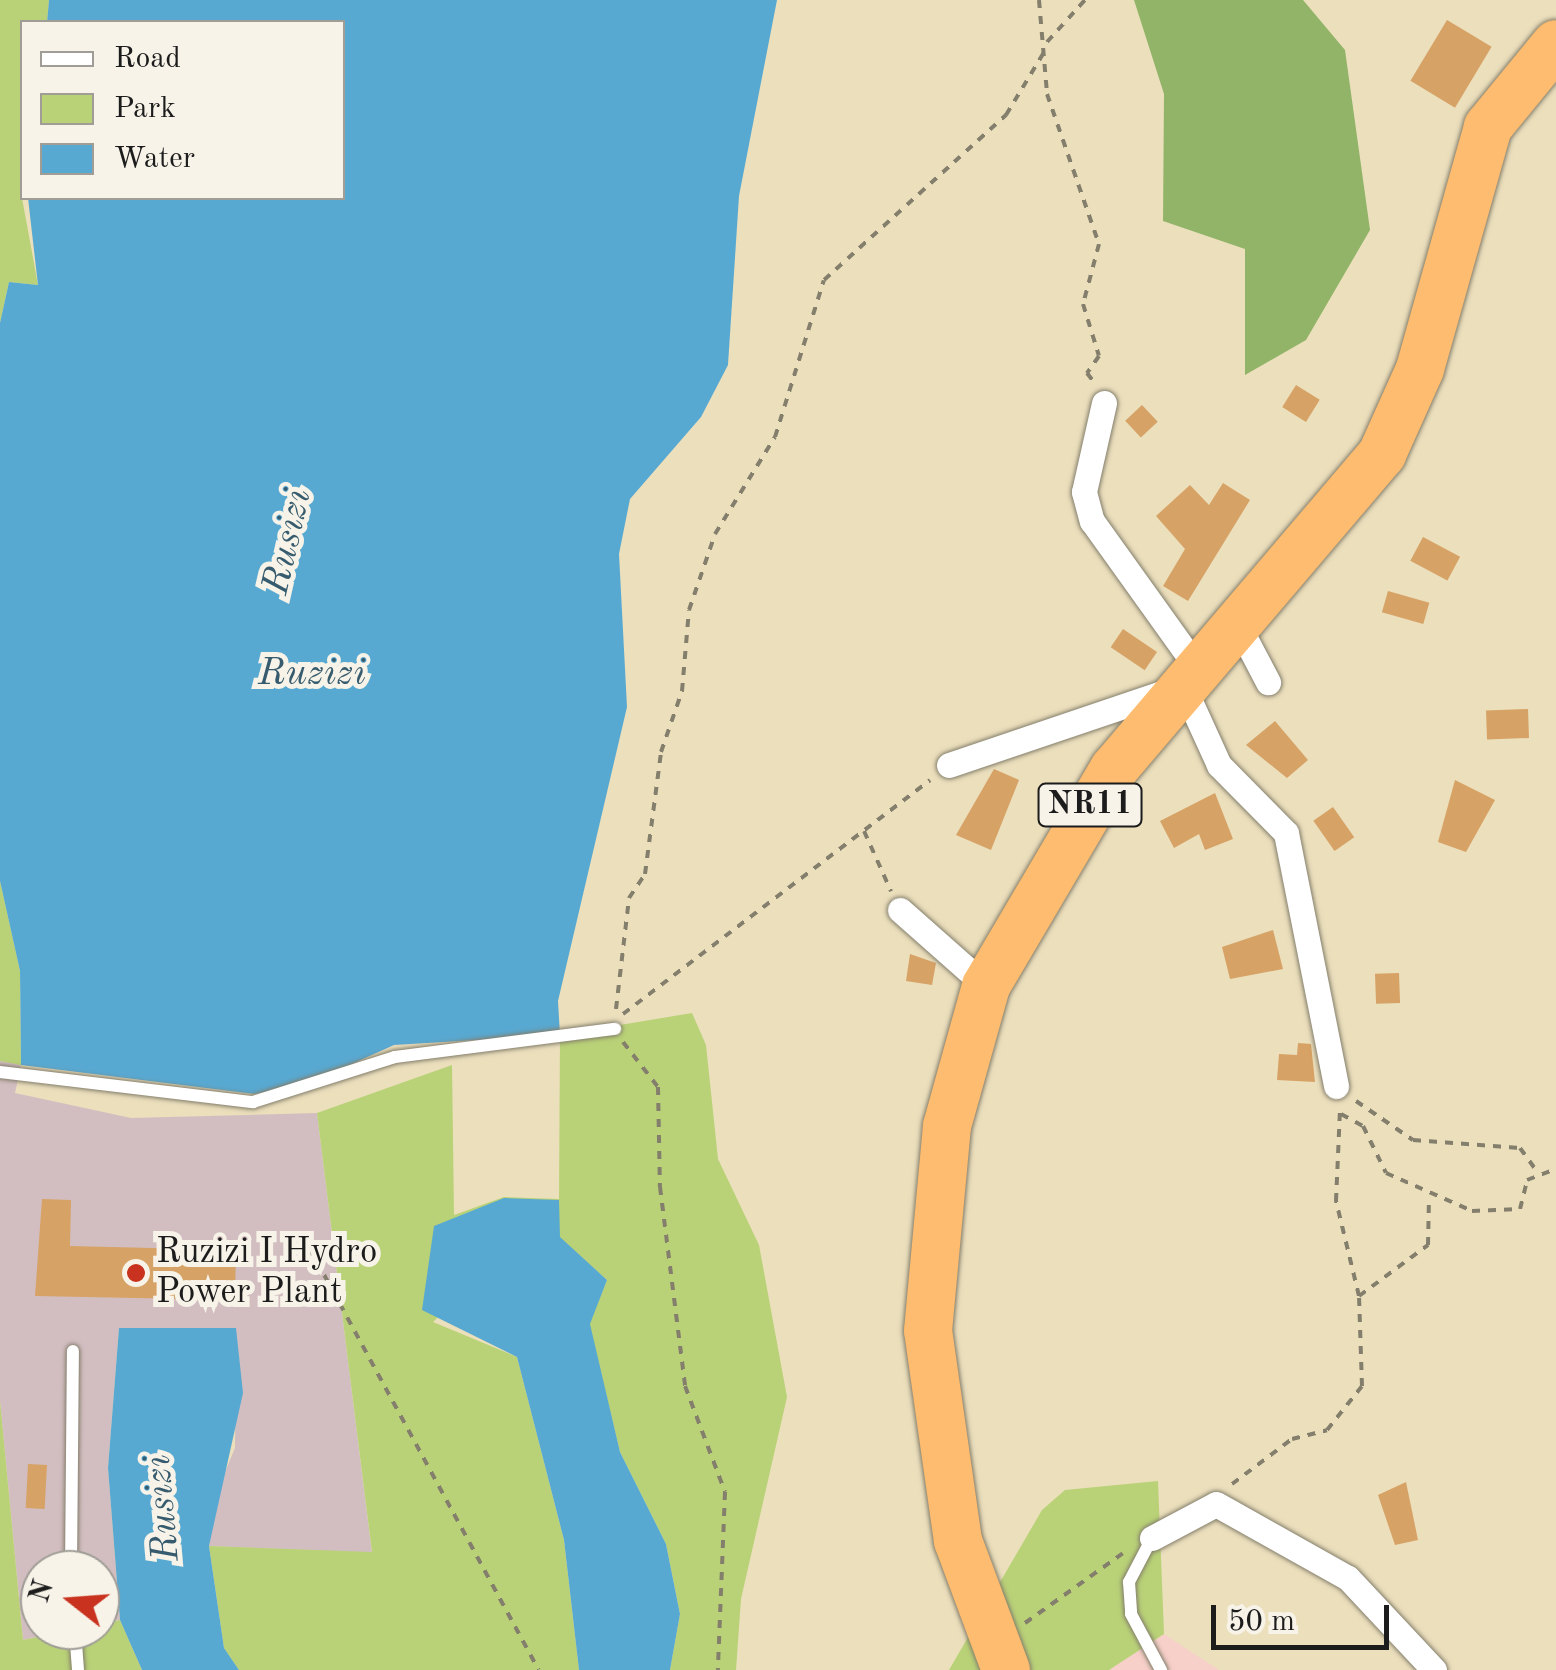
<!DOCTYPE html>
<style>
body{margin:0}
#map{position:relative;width:1556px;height:1670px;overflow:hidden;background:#ebdfbc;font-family:"Old Standard TT",serif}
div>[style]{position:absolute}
.built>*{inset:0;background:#f7d0c9}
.industrial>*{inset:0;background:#d2bec1}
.green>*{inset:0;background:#b9d277}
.forest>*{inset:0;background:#92b468}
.water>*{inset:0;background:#58a9d2}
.building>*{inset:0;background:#d7a265;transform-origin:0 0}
.path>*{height:4px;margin-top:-2px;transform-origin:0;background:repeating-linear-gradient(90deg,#847e6c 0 8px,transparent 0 16px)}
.roads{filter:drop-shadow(0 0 2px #847e6c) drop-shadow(0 0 2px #847e6c)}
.lane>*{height:12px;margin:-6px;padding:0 6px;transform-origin:6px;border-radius:6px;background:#fff}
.street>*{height:25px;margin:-12.5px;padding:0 12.5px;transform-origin:12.5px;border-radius:12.5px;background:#fff}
.highway>*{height:48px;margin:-24px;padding:0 24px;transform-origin:24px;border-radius:24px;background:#fdbc6f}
.dots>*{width:28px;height:28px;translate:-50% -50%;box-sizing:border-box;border:5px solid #f7f3e8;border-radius:50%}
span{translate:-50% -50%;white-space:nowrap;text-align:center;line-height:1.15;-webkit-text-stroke:10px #f7f3e8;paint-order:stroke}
.shield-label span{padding:2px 8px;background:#f7f3e8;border:2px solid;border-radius:8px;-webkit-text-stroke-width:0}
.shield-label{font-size:32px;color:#1c1c1c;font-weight:700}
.poi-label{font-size:35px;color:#1c1c1c}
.left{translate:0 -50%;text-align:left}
.water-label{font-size:38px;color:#375b6e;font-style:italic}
.legend{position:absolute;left:20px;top:20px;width:325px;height:180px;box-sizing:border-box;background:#f7f3e8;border:2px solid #9f9d96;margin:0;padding:12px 18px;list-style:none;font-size:30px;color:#1c1c1c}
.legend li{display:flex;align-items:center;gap:20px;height:50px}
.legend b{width:50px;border:2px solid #9f9d96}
.north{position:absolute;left:20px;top:1550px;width:100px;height:100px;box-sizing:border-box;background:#f7f3e8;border:2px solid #9f9d96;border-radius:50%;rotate:287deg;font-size:28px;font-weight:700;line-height:40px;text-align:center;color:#1c1c1c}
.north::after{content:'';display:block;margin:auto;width:35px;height:45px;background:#c8321e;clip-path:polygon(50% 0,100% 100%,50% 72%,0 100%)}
.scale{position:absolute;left:1211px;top:1605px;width:178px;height:45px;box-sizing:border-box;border:5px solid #1c1c1c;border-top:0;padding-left:12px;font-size:30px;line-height:35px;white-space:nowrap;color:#1c1c1c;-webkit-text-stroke:8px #f7f3e8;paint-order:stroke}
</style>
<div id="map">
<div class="built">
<div style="clip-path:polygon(1164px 1634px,1219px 1670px,1109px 1670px)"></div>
</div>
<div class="industrial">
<div style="clip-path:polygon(0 1061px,21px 1065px,15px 1093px,131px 1118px,317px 1113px,372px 1553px,209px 1546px,210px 1508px,235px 1448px,236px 1329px,119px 1328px,108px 1468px,120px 1620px,100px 1624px,100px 1570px,40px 1570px,40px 1630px,72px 1630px,23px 1640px,0 1401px)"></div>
</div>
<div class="green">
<div style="clip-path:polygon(0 0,49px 0,47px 22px,22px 22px,22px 198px,38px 285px,9px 282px,0 323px)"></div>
<div style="clip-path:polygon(0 881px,20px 971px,21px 1065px,0 1061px)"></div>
<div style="clip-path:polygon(692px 1013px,706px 1045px,718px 1159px,759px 1245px,787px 1397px,741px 1599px,736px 1670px,670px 1670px,680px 1614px,666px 1544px,620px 1452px,589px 1324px,607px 1280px,559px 1237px,559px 1200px,433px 1322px,517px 1357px,564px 1540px,579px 1670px,239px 1670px,224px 1648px,209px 1546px,372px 1552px,317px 1113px,452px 1065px,454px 1215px,504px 1197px,559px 1199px,560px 1035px)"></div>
<div style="clip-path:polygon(0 1401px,23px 1640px,120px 1620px,142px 1670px,0 1670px)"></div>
<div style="clip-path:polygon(1158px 1481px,1164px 1634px,1109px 1670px,949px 1670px,1042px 1510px,1065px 1490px)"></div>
</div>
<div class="forest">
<div style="clip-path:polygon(1134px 0,1303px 0,1345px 50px,1370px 230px,1306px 340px,1245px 375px,1245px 249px,1163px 221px,1164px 94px)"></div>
</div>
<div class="water">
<div style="clip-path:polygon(49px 0,777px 0,739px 196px,728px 365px,701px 417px,630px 499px,619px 554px,627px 707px,558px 1001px,560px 1035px,394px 1045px,310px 1083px,254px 1094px,21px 1065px,20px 971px,0 881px,0 323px,9px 282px,38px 285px,28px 198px,342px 198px,342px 22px,47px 22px)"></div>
<div style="clip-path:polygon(504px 1198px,559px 1200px,560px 1237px,607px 1280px,590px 1324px,620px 1452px,666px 1544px,680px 1614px,670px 1670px,579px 1670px,564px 1540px,517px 1357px,422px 1310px,434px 1226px)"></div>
<div style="clip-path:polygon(119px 1328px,236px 1328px,243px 1393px,209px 1546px,224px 1648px,239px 1670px,142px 1670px,120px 1620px,108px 1468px)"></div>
</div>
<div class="building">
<div style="left:1447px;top:20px;width:52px;height:71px;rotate:31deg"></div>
<div style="left:1296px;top:385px;width:28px;height:26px;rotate:32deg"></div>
<div style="left:1142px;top:405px;width:23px;height:23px;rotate:47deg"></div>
<div style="clip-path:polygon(1223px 483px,1250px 500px,1188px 601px,1163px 586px,1185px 549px,1156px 516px,1190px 485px,1209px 505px)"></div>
<div style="left:1423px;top:537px;width:42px;height:27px;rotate:28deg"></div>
<div style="left:1388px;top:591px;width:43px;height:22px;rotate:16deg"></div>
<div style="left:1123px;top:629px;width:41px;height:22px;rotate:34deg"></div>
<div style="left:1528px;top:709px;width:29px;height:42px;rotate:88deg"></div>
<div style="clip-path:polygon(1275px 721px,1308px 760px,1287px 778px,1246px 745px)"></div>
<div style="clip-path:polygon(994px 769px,1019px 780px,991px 850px,956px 835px)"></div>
<div style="clip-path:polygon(1455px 780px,1495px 800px,1466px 852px,1438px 842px)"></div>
<div style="clip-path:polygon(1215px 793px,1233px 839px,1205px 850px,1199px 834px,1174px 848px,1160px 821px)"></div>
<div style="left:1333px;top:807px;width:37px;height:24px;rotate:55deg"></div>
<div style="clip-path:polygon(1273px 930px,1283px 969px,1230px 979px,1222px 947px)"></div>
<div style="clip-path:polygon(910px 954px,936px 963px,932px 985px,906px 981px)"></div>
<div style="left:1399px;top:973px;width:30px;height:24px;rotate:88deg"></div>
<div style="clip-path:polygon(1298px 1043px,1311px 1044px,1315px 1082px,1277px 1080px,1279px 1054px,1297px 1055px)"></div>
<div style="clip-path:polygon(42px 1199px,71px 1200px,70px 1246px,236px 1250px,235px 1300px,35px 1296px)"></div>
<div style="left:28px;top:1464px;width:19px;height:44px;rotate:3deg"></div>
<div style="clip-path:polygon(1406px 1482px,1418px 1540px,1395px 1545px,1378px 1495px)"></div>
</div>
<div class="path">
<div style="left:1039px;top:0;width:94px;rotate:85.1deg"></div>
<div style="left:1047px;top:94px;width:159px;rotate:70.9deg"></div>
<div style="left:1099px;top:244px;width:62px;rotate:104.9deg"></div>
<div style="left:1083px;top:304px;width:54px;rotate:72.9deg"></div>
<div style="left:1099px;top:356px;width:21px;rotate:125deg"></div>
<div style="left:1087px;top:373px;width:10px;rotate:53deg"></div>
<div style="left:1047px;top:42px;width:57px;rotate:-47.9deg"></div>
<div style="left:864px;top:831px;width:66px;rotate:65.8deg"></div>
<div style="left:616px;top:1009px;width:112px;rotate:-83.3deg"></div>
<div style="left:629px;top:898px;width:29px;rotate:-56deg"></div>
<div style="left:645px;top:874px;width:123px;rotate:-82.5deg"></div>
<div style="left:661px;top:752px;width:65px;rotate:-71deg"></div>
<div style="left:682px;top:691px;width:81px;rotate:-85.1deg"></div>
<div style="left:689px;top:610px;width:80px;rotate:-71.1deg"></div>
<div style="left:715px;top:534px;width:114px;rotate:-58.3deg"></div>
<div style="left:775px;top:437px;width:164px;rotate:-72.7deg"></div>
<div style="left:824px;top:280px;width:246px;rotate:-42.2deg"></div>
<div style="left:1006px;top:115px;width:77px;rotate:-58.8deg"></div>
<div style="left:623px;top:1014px;width:386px;rotate:-37.3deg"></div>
<div style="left:623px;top:1042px;width:57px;rotate:52.1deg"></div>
<div style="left:658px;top:1087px;width:100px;rotate:88.9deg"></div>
<div style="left:660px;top:1187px;width:201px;rotate:82.8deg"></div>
<div style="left:685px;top:1386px;width:113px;rotate:69.3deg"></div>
<div style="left:725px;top:1492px;width:178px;rotate:92.3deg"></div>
<div style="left:1356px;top:1101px;width:69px;rotate:34.4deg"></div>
<div style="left:1413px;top:1140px;width:107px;rotate:4.3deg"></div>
<div style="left:1520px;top:1148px;width:29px;rotate:54deg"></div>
<div style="left:1341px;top:1114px;width:25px;rotate:29deg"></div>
<div style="left:1363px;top:1126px;width:52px;rotate:63.9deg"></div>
<div style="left:1386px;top:1173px;width:94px;rotate:23.8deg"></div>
<div style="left:1472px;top:1211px;width:48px;rotate:-2.4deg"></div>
<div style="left:1520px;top:1209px;width:30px;rotate:-76deg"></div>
<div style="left:1527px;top:1180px;width:31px;rotate:-21deg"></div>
<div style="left:309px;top:1247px;width:481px;rotate:61.5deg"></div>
<div style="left:1359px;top:1296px;width:86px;rotate:-36.5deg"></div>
<div style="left:1428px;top:1245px;width:47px;rotate:-88.8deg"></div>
<div style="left:1232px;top:1484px;width:75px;rotate:-36.9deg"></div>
<div style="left:1292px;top:1439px;width:36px;rotate:-14deg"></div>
<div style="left:1327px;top:1430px;width:56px;rotate:-51.5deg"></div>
<div style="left:1362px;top:1386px;width:90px;rotate:-91.9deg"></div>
<div style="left:1359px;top:1296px;width:98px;rotate:-103.6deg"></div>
<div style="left:1336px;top:1201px;width:90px;rotate:-87.5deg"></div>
<div style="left:1025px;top:1623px;width:120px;rotate:-35.5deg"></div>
</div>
<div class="roads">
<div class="lane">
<div style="left:0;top:1072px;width:255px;rotate:6.8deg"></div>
<div style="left:253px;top:1102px;width:149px;rotate:-17.6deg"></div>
<div style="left:395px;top:1057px;width:222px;rotate:-7.3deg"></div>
<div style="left:1152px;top:1538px;width:50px;rotate:117.6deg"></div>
<div style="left:1129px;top:1582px;width:32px;rotate:86deg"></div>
<div style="left:1131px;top:1614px;width:64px;rotate:61.8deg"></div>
<div style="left:71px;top:1570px;width:219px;rotate:-89.5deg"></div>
<div style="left:75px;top:1630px;width:40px;rotate:85.7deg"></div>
</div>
<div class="street">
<div style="left:1104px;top:403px;width:91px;rotate:102.7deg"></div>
<div style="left:1084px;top:492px;width:30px;rotate:75deg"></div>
<div style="left:1092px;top:521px;width:182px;rotate:54.4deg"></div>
<div style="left:1237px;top:623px;width:67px;rotate:62.3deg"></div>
<div style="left:949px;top:765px;width:247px;rotate:-18.7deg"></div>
<div style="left:1183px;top:686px;width:87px;rotate:65.5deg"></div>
<div style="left:1219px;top:765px;width:95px;rotate:45.4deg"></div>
<div style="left:1286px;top:833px;width:258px;rotate:78.8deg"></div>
<div style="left:900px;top:910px;width:115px;rotate:41.5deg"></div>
<div style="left:1152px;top:1538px;width:72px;rotate:-28deg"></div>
<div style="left:1216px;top:1504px;width:151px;rotate:29.3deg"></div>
<div style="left:1348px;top:1578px;width:126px;rotate:46.9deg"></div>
</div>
<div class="highway">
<div style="left:1006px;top:1670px;width:138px;rotate:-110.4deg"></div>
<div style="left:958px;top:1541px;width:212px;rotate:-98.1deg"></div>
<div style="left:928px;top:1331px;width:206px;rotate:-84.7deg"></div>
<div style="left:947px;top:1126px;width:145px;rotate:-74.4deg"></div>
<div style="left:986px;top:986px;width:252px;rotate:-59.5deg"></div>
<div style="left:1114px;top:769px;width:414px;rotate:-49.6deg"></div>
<div style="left:1382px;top:454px;width:93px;rotate:-65.9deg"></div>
<div style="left:1420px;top:369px;width:251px;rotate:-74.3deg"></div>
<div style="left:1488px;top:127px;width:107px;rotate:-50.7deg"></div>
</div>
</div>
<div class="dots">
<div style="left:136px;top:1273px;background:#c8321e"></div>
</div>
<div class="shield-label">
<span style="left:1090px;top:805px">NR11</span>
</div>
<div class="poi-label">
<span class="left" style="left:156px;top:1273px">Ruzizi I Hydro<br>Power Plant</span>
</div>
<div class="water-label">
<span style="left:289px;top:542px;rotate:-77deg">Rusizi</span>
<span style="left:312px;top:675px">Ruzizi</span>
<span style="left:164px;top:1508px;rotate:-95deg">Rusizi</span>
</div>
<ul class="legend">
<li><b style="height:12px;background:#fff"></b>Road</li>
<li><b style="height:28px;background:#b9d277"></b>Park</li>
<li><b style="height:28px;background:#58a9d2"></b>Water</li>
</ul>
<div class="north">N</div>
<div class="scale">50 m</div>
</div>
